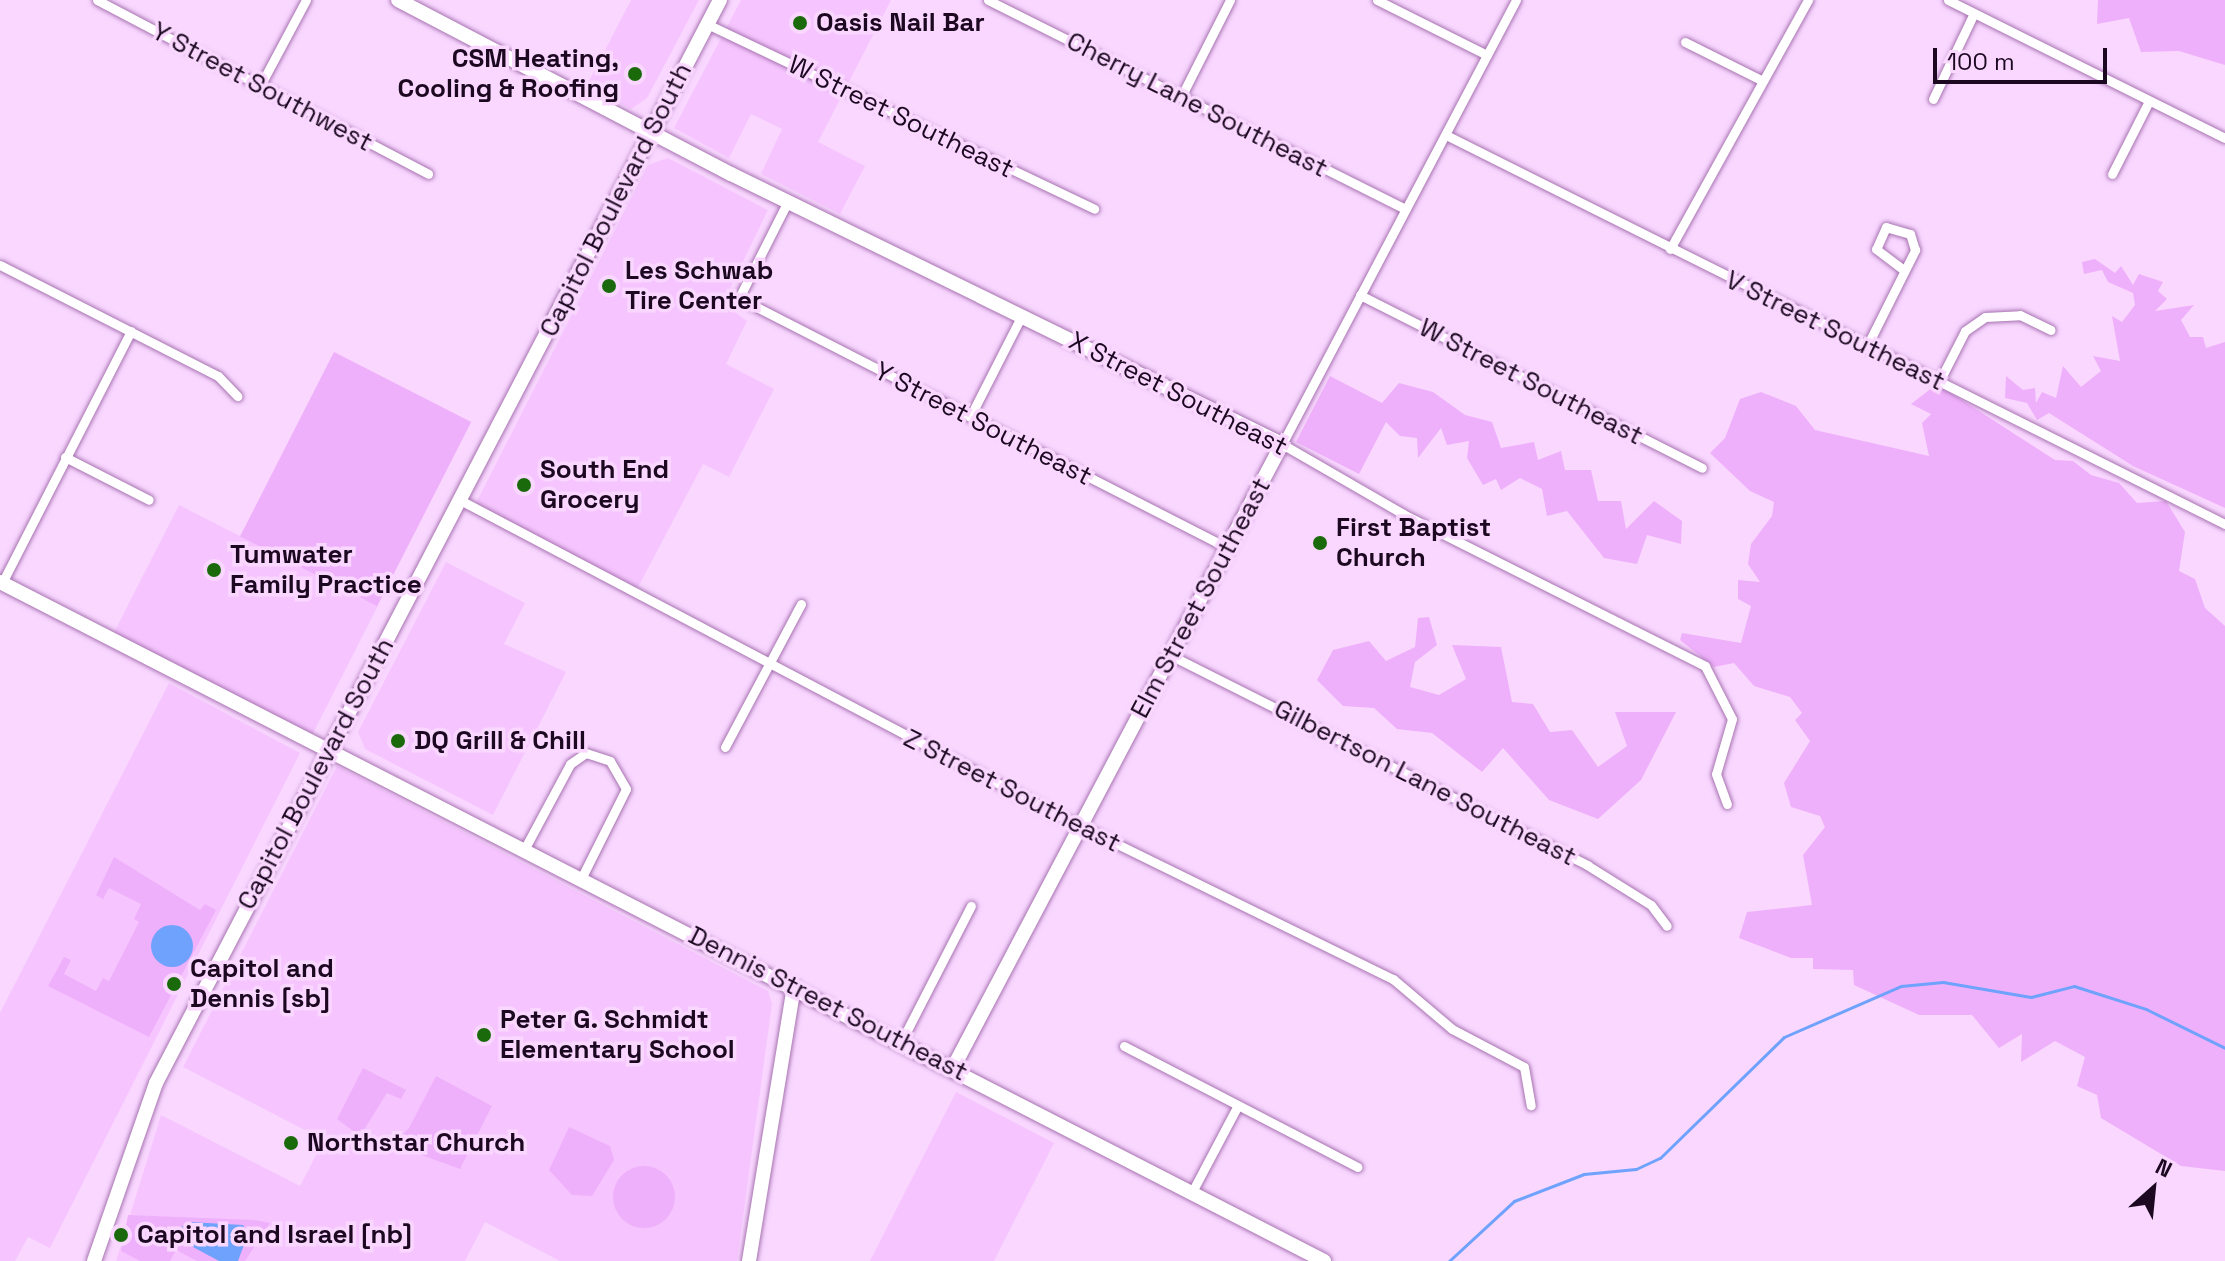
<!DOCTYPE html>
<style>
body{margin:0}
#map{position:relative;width:2225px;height:1261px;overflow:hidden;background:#f9d7ff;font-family:"Space Grotesk",sans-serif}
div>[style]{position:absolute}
.built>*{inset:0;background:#f6c5ff;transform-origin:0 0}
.green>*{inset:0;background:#efb0fb;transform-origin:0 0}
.round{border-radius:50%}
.water>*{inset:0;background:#6fa2fc}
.stream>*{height:3px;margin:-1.5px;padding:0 1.5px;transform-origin:1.5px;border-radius:1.5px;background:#6fa2fc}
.roads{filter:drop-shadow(0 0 2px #a773b1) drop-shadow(0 0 2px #a773b1)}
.street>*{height:9px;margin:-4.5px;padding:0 4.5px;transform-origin:4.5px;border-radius:4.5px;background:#fff}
.secondary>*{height:14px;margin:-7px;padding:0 7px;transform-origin:7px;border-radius:7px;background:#fff}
.dots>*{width:22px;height:22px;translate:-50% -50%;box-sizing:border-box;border:4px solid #f9d7ff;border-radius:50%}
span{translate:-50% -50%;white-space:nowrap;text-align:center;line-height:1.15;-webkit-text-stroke:7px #f9d7ff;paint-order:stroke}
.poi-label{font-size:26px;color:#1c0820;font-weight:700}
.left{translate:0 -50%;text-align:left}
.right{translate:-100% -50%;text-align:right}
.street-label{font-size:26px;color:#1c0820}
.north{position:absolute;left:2113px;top:1149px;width:80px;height:80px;-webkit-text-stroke:6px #f9d7ff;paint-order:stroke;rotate:27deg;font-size:22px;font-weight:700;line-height:32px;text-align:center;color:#1c0820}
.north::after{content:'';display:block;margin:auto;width:28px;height:36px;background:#1c0820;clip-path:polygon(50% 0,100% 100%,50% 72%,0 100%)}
.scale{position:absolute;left:1933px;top:48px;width:174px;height:36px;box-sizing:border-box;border:4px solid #1c0820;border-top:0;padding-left:10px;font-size:24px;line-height:28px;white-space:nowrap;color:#1c0820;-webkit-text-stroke:6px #f9d7ff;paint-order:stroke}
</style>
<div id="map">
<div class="built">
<div style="clip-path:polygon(631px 0,699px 0,647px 98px,631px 109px,587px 85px)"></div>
<div style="clip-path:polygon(741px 0,891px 0,818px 142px,865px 166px,840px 214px,761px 174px,782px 129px,751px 114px,729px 158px,674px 128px)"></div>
<div style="clip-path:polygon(668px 158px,768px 210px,723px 303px,747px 321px,726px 364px,774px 389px,729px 477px,703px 464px,635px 593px,474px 507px,648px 165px)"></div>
<div style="left:179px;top:505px;width:223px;height:145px;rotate:27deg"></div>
<div style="clip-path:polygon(446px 562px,525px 603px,504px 644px,566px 672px,493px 815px,365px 749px,358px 732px)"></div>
<div style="clip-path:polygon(169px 683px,300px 753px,50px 1248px,28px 1237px,15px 1261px,0 1261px,0 1013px)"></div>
<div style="clip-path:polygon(337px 766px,768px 991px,772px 1004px,737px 1261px,560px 1261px,485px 1222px,465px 1261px,116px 1261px,161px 1115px,300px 1186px,324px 1140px,183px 1067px)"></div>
<div style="clip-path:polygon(956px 1092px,1054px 1143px,994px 1261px,870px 1261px)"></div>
</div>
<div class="green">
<div style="clip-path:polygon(2098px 0,2225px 0,2225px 65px,2179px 51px,2141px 52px,2129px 18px,2097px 24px)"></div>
<div style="clip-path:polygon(2095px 259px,2115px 273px,2121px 266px,2133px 285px,2139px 274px,2163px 282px,2158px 291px,2167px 299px,2155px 311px,2194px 305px,2181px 320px,2190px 337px,2203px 337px,2206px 348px,2225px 342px,2225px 508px,2133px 466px,2049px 413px,2037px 420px,2027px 403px,2005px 398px,2006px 376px,2023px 390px,2035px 388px,2036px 403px,2042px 392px,2056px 398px,2063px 366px,2081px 387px,2101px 371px,2093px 356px,2120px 361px,2112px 316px,2122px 322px,2135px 305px,2133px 293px,2108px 282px,2102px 270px,2084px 274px,2082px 262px)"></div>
<div style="left:334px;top:352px;width:154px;height:207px;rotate:27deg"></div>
<div style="clip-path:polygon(1330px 376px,1382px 403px,1399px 383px,1433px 392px,1465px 415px,1492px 422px,1501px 448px,1534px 442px,1538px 460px,1561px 451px,1565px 470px,1591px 470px,1598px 501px,1621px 501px,1626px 529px,1654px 501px,1682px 521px,1681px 544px,1647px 535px,1637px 564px,1604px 558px,1567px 511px,1547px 516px,1542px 489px,1520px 478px,1501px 490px,1496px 479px,1483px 485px,1467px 458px,1469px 441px,1447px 445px,1441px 428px,1418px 458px,1417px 438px,1400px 436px,1386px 422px,1359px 474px,1296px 442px)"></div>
<div style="clip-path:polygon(1937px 384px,2055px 460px,2073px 461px,2091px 475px,2119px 483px,2137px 503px,2166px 501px,2185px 532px,2179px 571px,2195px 579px,2205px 608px,2225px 626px,2225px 1171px,2181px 1166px,2101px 1118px,2097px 1095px,2077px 1086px,2085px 1057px,2055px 1041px,2021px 1062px,2022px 1034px,1999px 1048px,1972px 1015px,1919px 1015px,1854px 985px,1853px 970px,1813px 969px,1813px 958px,1791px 958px,1739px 938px,1747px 912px,1812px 905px,1803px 855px,1825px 827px,1820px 816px,1791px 807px,1784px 783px,1810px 741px,1795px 720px,1802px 713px,1790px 697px,1754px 686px,1734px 663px,1714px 667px,1680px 640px,1682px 633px,1741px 643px,1751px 606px,1738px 599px,1738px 580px,1760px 582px,1748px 564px,1751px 544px,1772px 516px,1774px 502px,1750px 491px,1710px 453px,1725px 438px,1740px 399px,1761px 392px,1796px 406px,1815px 430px,1929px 456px,1922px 423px,1931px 414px,1911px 404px)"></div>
<div style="clip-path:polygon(1429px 617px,1437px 645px,1415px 662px,1410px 687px,1439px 695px,1466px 679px,1452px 645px,1501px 647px,1512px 702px,1533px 704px,1550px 732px,1572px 730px,1598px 767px,1627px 746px,1615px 712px,1676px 712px,1641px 780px,1598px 819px,1549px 800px,1503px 748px,1482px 772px,1432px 733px,1397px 729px,1374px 708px,1343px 706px,1317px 680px,1333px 650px,1369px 641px,1386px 661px,1415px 647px,1418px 618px)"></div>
<div style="clip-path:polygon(114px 857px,200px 910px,205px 904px,216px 910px,149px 1037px,48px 986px,64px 957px,71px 960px,64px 974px,96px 991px,103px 978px,109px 981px,139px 922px,134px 919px,141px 904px,109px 888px,103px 899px,96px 895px)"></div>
<div style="clip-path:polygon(363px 1068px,406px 1090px,401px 1099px,387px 1093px,360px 1136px,337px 1119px)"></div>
<div style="clip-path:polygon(436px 1076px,492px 1106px,460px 1169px,391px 1144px,409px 1128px)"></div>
<div style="clip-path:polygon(569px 1127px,610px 1146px,614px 1160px,592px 1196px,572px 1195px,549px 1170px)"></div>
<div class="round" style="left:613px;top:1166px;width:62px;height:62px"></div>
<div style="clip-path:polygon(128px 1215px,255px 1220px,270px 1223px,245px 1261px,197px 1261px,176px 1250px,170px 1261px,140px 1261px,121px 1251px)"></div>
</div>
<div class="water">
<div class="round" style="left:151px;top:925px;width:42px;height:42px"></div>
<div style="clip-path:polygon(189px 1222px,243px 1225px,248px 1234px,238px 1261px,219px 1261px,180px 1240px,177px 1230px)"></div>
</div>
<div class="stream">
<div style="left:1449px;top:1261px;width:88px;rotate:-42.7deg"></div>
<div style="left:1514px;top:1201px;width:75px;rotate:-21.1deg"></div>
<div style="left:1584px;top:1174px;width:52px;rotate:-5.5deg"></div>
<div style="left:1636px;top:1169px;width:26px;rotate:-25deg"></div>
<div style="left:1660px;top:1158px;width:173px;rotate:-44.3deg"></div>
<div style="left:1784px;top:1037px;width:128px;rotate:-23.6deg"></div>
<div style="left:1901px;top:986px;width:42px;rotate:-5.4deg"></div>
<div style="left:1943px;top:982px;width:89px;rotate:9.7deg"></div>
<div style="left:2031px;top:997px;width:44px;rotate:-14.3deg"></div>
<div style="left:2074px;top:986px;width:76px;rotate:17.7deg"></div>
<div style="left:2146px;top:1009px;width:88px;rotate:26.3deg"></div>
</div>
<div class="roads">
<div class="street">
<div style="left:97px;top:0;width:374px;rotate:27.7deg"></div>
<div style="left:988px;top:0;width:467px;rotate:26.6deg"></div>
<div style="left:1377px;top:0;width:123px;rotate:26.6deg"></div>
<div style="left:1516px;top:0;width:502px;rotate:117.79deg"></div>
<div style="left:1282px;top:444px;width:140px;rotate:30deg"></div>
<div style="left:1403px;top:514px;width:338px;rotate:26.7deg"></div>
<div style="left:1705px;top:666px;width:59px;rotate:63deg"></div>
<div style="left:1732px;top:719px;width:57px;rotate:106.2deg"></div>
<div style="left:1716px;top:774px;width:32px;rotate:70deg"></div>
<div style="left:1948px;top:0;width:309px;rotate:26.5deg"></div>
<div style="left:707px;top:24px;width:429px;rotate:25.5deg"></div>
<div style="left:1685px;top:42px;width:85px;rotate:26.6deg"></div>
<div style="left:260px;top:86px;width:98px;rotate:-61.9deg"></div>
<div style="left:1181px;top:97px;width:109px;rotate:-63.2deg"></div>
<div style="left:1933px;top:99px;width:95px;rotate:-64.5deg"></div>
<div style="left:1446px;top:135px;width:871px;rotate:26.54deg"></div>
<div style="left:2112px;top:174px;width:82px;rotate:-63.1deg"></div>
<div style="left:788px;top:201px;width:109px;rotate:116.8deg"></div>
<div style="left:739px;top:298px;width:549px;rotate:27.08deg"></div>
<div style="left:1670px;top:249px;width:285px;rotate:-61deg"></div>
<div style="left:0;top:265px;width:245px;rotate:27deg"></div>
<div style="left:218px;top:376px;width:28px;rotate:46deg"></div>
<div style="left:1360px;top:295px;width:383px;rotate:26.8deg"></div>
<div style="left:1866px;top:348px;width:110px;rotate:-63.4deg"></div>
<div style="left:1915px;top:250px;width:17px;rotate:-107deg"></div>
<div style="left:1910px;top:234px;width:25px;rotate:-164deg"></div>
<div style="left:1886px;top:227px;width:24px;rotate:114deg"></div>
<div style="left:1876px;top:249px;width:35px;rotate:37deg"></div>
<div style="left:1939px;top:382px;width:57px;rotate:-63deg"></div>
<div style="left:1965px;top:331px;width:24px;rotate:-35deg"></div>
<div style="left:1985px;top:317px;width:35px;rotate:-3deg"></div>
<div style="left:2020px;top:315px;width:34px;rotate:26deg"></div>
<div style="left:970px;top:417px;width:114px;rotate:-63deg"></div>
<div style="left:65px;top:457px;width:94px;rotate:27.1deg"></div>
<div style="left:460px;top:500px;width:678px;rotate:27.77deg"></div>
<div style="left:1060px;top:816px;width:371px;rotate:26.1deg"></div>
<div style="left:1393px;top:979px;width:77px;rotate:40.3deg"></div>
<div style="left:1452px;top:1029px;width:81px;rotate:27.8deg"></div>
<div style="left:1524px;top:1067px;width:39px;rotate:80deg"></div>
<div style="left:2px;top:583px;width:283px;rotate:-62.9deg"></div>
<div style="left:1172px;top:656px;width:465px;rotate:26.7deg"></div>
<div style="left:1587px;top:865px;width:75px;rotate:32deg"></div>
<div style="left:1651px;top:905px;width:26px;rotate:53deg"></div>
<div style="left:725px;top:747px;width:162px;rotate:-62deg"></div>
<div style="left:525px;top:848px;width:95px;rotate:-61.8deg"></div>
<div style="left:570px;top:764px;width:19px;rotate:-35deg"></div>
<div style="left:586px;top:753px;width:25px;rotate:18deg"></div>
<div style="left:610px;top:761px;width:32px;rotate:60deg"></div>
<div style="left:626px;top:789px;width:98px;rotate:116.6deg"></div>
<div style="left:901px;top:1042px;width:153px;rotate:-62.8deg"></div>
<div style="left:1124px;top:1046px;width:263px;rotate:27.4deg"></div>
<div style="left:1192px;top:1192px;width:98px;rotate:-62.1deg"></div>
</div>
<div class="secondary">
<div style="left:398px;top:0;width:376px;rotate:27.6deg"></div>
<div style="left:731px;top:174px;width:614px;rotate:26.11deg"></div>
<div style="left:1282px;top:444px;width:705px;rotate:117.8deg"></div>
<div style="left:0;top:582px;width:1488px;rotate:27.15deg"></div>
<div style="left:94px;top:1261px;width:188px;rotate:-70.8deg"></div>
<div style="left:156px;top:1083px;width:1221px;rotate:-62.49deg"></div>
<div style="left:749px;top:1261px;width:278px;rotate:-80.7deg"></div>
</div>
</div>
<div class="dots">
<div style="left:800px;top:23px;background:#1a6a0c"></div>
<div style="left:635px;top:74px;background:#1a6a0c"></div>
<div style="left:609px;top:286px;background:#1a6a0c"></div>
<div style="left:524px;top:485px;background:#1a6a0c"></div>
<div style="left:1320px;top:543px;background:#1a6a0c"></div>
<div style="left:214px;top:570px;background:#1a6a0c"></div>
<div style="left:398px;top:741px;background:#1a6a0c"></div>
<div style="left:174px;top:984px;background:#1a6a0c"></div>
<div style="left:484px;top:1035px;background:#1a6a0c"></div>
<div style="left:291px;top:1143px;background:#1a6a0c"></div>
<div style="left:121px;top:1235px;background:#1a6a0c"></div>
</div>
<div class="poi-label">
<span class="left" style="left:816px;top:23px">Oasis Nail Bar</span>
<span class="right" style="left:619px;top:74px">CSM Heating,<br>Cooling &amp; Roofing</span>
<span class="left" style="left:625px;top:286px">Les Schwab<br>Tire Center</span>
<span class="left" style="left:540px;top:485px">South End<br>Grocery</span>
<span class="left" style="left:1336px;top:543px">First Baptist<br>Church</span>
<span class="left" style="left:230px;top:570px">Tumwater<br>Family Practice</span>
<span class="left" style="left:414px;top:741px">DQ Grill &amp; Chill</span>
<span class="left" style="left:190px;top:984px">Capitol and<br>Dennis [sb]</span>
<span class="left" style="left:500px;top:1035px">Peter G. Schmidt<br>Elementary School</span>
<span class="left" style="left:307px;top:1143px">Northstar Church</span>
<span class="left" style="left:137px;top:1235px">Capitol and Israel [nb]</span>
</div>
<div class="street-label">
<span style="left:262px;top:87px;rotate:28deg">Y Street Southwest</span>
<span style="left:1197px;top:105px;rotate:27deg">Cherry Lane Southeast</span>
<span style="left:901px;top:117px;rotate:26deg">W Street Southeast</span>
<span style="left:616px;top:200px;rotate:-63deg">Capitol Boulevard South</span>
<span style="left:1835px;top:331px;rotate:26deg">V Street Southeast</span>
<span style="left:1531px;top:382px;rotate:27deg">W Street Southeast</span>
<span style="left:1178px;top:394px;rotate:27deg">X Street Southeast</span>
<span style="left:983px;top:424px;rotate:27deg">Y Street Southeast</span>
<span style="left:1201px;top:598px;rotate:-62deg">Elm Street Southeast</span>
<span style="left:316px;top:774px;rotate:-62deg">Capitol Boulevard South</span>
<span style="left:1425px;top:783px;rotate:27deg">Gilbertson Lane Southeast</span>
<span style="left:1012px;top:791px;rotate:27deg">Z Street Southeast</span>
<span style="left:828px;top:1004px;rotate:27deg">Dennis Street Southeast</span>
</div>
<div class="north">N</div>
<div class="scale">100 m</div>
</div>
